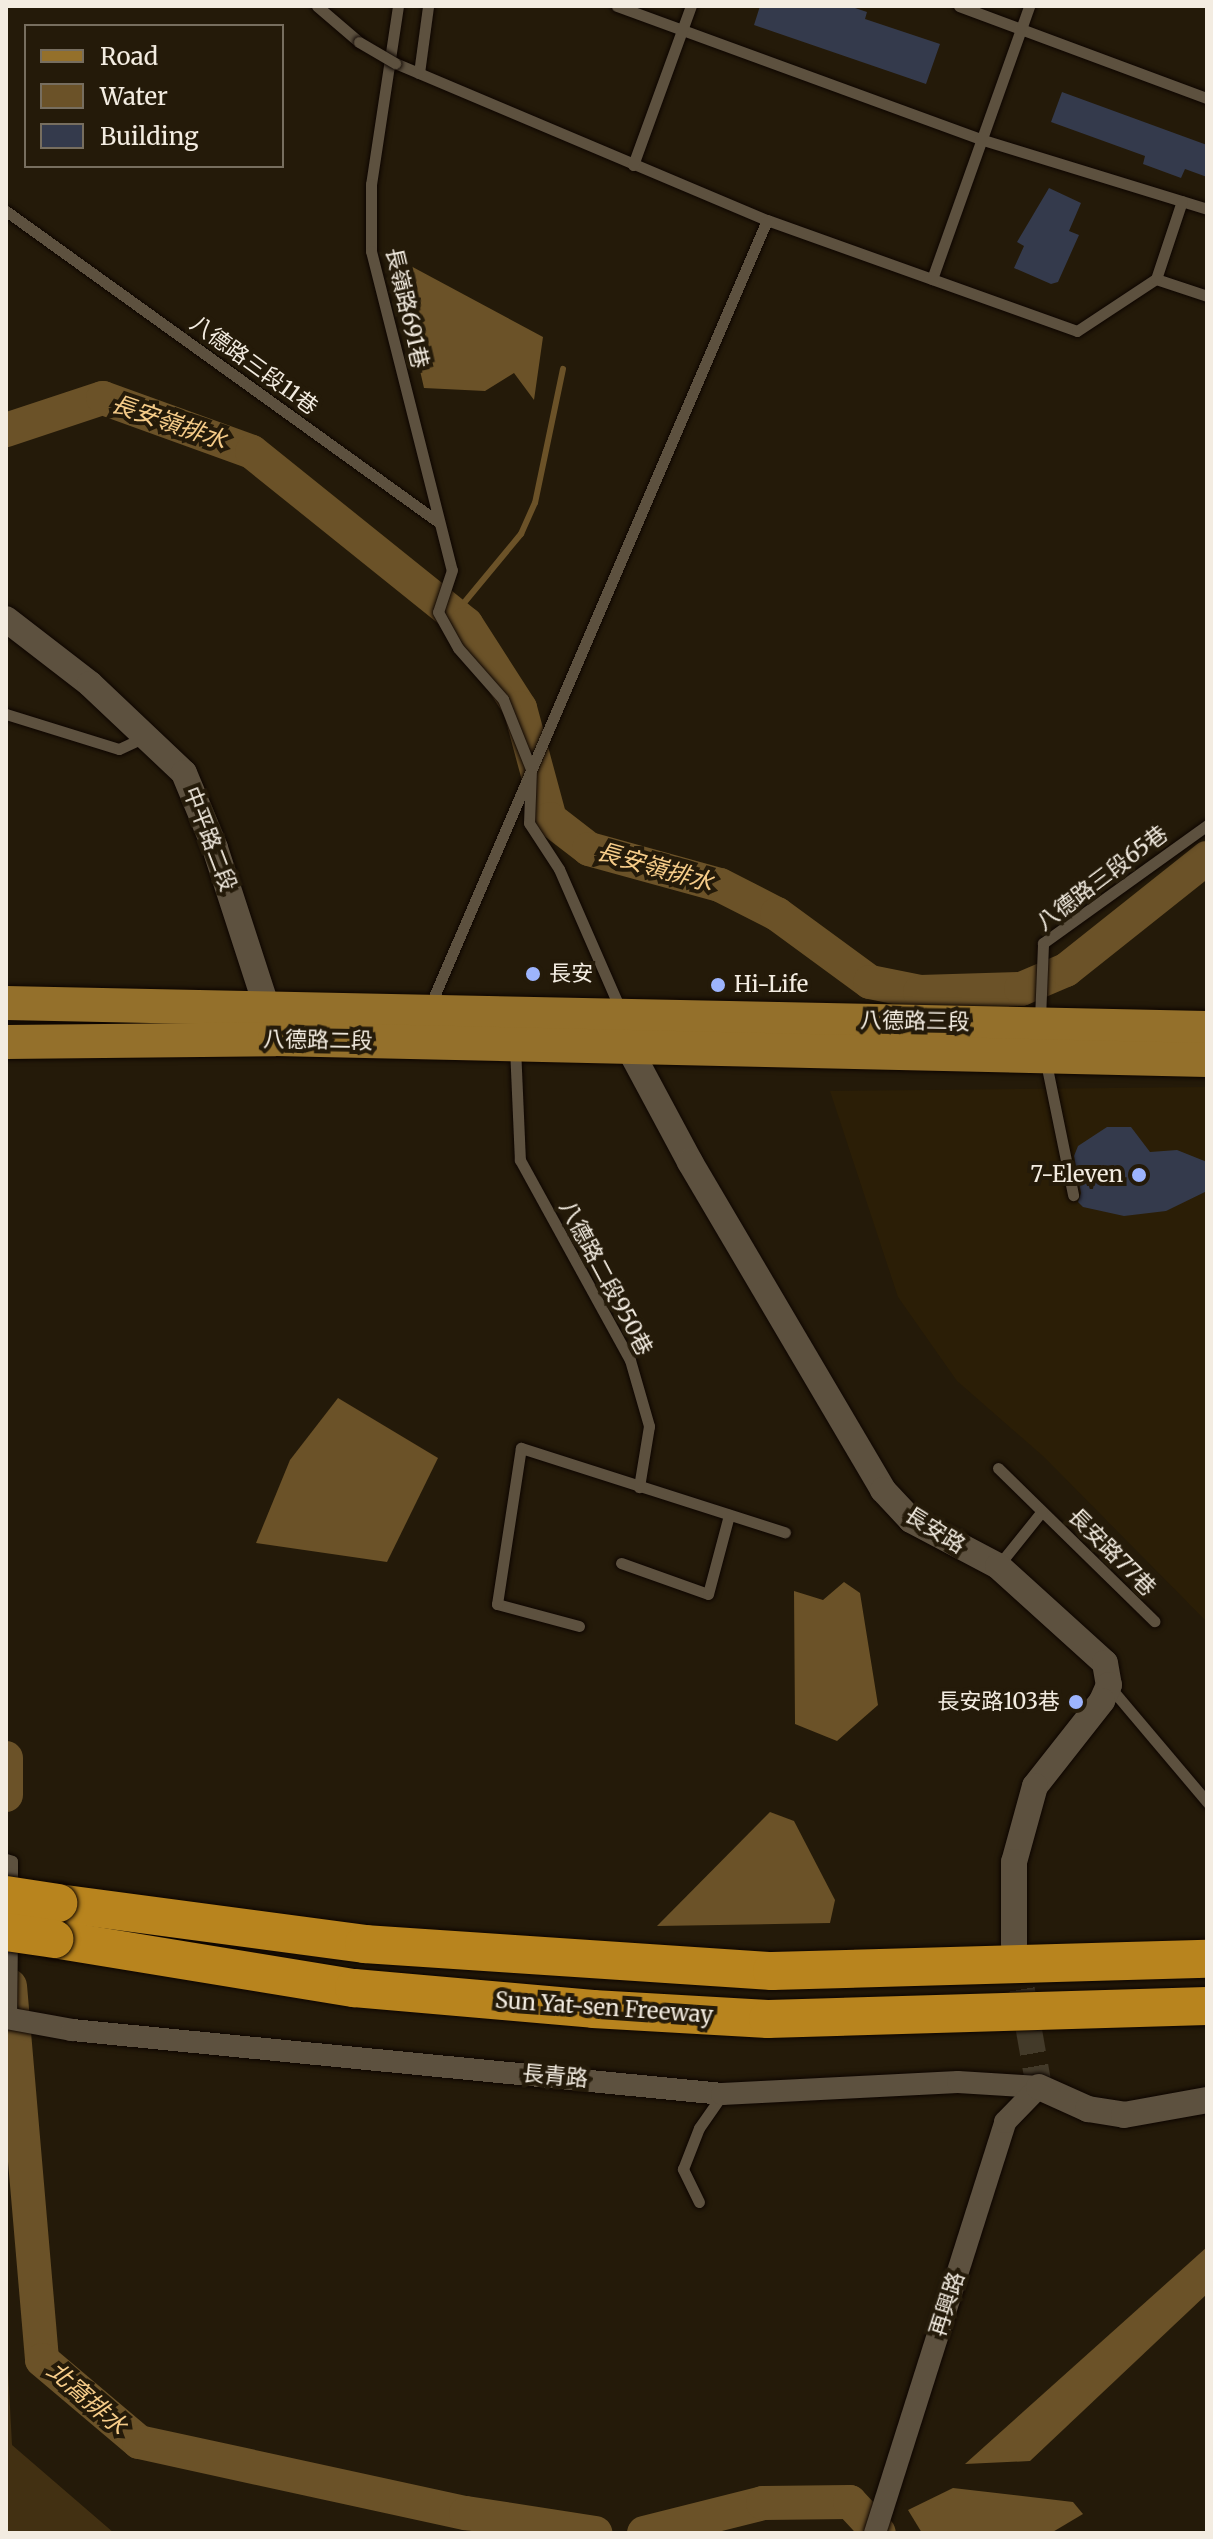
<!DOCTYPE html>
<meta charset="utf-8">
<style>
body{margin:0}
#map{position:relative;width:1213px;height:2539px;overflow:hidden;background:#241a09;font-family:Merriweather,"Noto Sans TC",serif}
div>[style]{position:absolute}
.built>*{inset:0;background:#2b1e06}
.green>*{inset:0;background:#423012}
.water>*{inset:0;background:#6b5228}
.stream>*{height:6px;margin:-3px;padding:0 3px;transform-origin:3px;border-radius:3px;background:#6b5228}
.river>*{height:34px;margin:-17px;padding:0 17px;transform-origin:17px;border-radius:17px;background:#6b5228}
.building>*{inset:0;background:#343a4c}
.tertiary-tunnel>*{height:26px;margin-top:-13px;transform-origin:0;background:repeating-linear-gradient(90deg,#433a29 0 26px,transparent 0 39px)}
.roads{filter:drop-shadow(0 0 2px #0d0500) drop-shadow(0 0 2px #0d0500)}
.service>*{height:11px;margin:-5.5px;padding:0 5.5px;transform-origin:5.5px;border-radius:5.5px;background:#5d513f}
.minor>*{height:22px;margin:-11px;padding:0 11px;transform-origin:11px;border-radius:11px;background:#5d513f}
.tertiary>*{height:26px;margin:-13px;padding:0 13px;transform-origin:13px;border-radius:13px;background:#5d513f}
.primary>*{height:34px;margin:-17px;padding:0 17px;transform-origin:17px;border-radius:17px;background:#94702b}
.motorway>*{height:38px;margin:-19px;padding:0 19px;transform-origin:19px;border-radius:19px;background:#b8841e}
.bridges{filter:drop-shadow(0 0 2px #0d0500) drop-shadow(0 0 2px #0d0500)}
.service-bridge>*{height:11px;margin:-5.5px;padding:0 5.5px;transform-origin:5.5px;border-radius:5.5px;background:#5d513f}
.motorway-bridge>*{height:38px;margin:-19px;padding:0 19px;transform-origin:19px;border-radius:19px;background:#b8841e}
.dots>*{width:22px;height:22px;translate:-50% -50%;box-sizing:border-box;border:4px solid #241a09;border-radius:50%}
span{translate:-50% -50%;white-space:nowrap;text-align:center;line-height:1.15;-webkit-text-stroke:8px #241a09;paint-order:stroke}
.street-label{font-size:22px;color:#f3ece1}
.poi-label{font-size:22px;color:#f3ece1}
.left{translate:0 -50%;text-align:left}
.right{translate:-100% -50%;text-align:right}
.water-label{font-size:24px;color:#f6cc89;font-style:italic}
.frame{position:absolute;inset:0;border:8px solid #f3ece1;pointer-events:none}
.legend{position:absolute;left:24px;top:24px;width:260px;height:144px;box-sizing:border-box;background:#241a09;border:2px solid #776e5f;margin:0;padding:10px 14px;list-style:none;font-size:24px;color:#f3ece1}
.legend li{display:flex;align-items:center;gap:16px;height:40px}
.legend b{width:40px;border:2px solid #776e5f}
</style>
<div id="map">
<div class="built">
<div style="clip-path:polygon(1207px 1087px,1207px 1622px,1044px 1457px,957px 1381px,898px 1297px,830px 1091px)"></div>
</div>
<div class="green">
<div style="clip-path:polygon(6px 2331px,12px 2445px,114px 2533px,6px 2533px)"></div>
</div>
<div class="water">
<div style="clip-path:polygon(394px 257px,543px 337px,534px 400px,514px 373px,485px 391px,424px 388px)"></div>
<div style="clip-path:polygon(338px 1398px,438px 1458px,387px 1562px,256px 1543px,290px 1460px)"></div>
<div style="clip-path:polygon(844px 1582px,860px 1593px,878px 1705px,837px 1741px,795px 1724px,794px 1591px,823px 1600px)"></div>
<div style="clip-path:polygon(770px 1812px,794px 1821px,835px 1900px,830px 1923px,657px 1926px)"></div>
<div style="clip-path:polygon(1207px 2247px,1207px 2294px,1030px 2461px,965px 2464px)"></div>
<div style="clip-path:polygon(953px 2488px,1073px 2502px,1083px 2514px,1051px 2533px,922px 2533px,908px 2510px)"></div>
</div>
<div class="stream">
<div style="left:444px;top:627px;width:121px;rotate:-50.4deg"></div>
<div style="left:521px;top:534px;width:34px;rotate:-66deg"></div>
<div style="left:535px;top:503px;width:137px;rotate:-78.2deg"></div>
</div>
<div class="river">
<div style="left:6px;top:430px;width:102px;rotate:-18.3deg"></div>
<div style="left:103px;top:398px;width:158px;rotate:19.9deg"></div>
<div style="left:252px;top:452px;width:275px;rotate:38.8deg"></div>
<div style="left:466px;top:624px;width:100px;rotate:57.3deg"></div>
<div style="left:520px;top:708px;width:115px;rotate:74.9deg"></div>
<div style="left:550px;top:819px;width:49px;rotate:37.6deg"></div>
<div style="left:589px;top:849px;width:136px;rotate:15.4deg"></div>
<div style="left:720px;top:885px;width:64px;rotate:27deg"></div>
<div style="left:777px;top:914px;width:115px;rotate:36.2deg"></div>
<div style="left:870px;top:982px;width:51px;rotate:11.3deg"></div>
<div style="left:920px;top:992px;width:101px;rotate:-1.7deg"></div>
<div style="left:1021px;top:989px;width:49px;rotate:-22.9deg"></div>
<div style="left:1066px;top:970px;width:180px;rotate:-38.5deg"></div>
<div style="left:6px;top:1758px;width:37px;rotate:90deg"></div>
<div style="left:10px;top:1986px;width:375px;rotate:85.1deg"></div>
<div style="left:42px;top:2360px;width:127px;rotate:40.2deg"></div>
<div style="left:139px;top:2442px;width:335px;rotate:12.3deg"></div>
<div style="left:466px;top:2513px;width:131px;rotate:8.8deg"></div>
<div style="left:644px;top:2533px;width:123px;rotate:-14.1deg"></div>
<div style="left:763px;top:2503px;width:87px;rotate:-0.7deg"></div>
<div style="left:850px;top:2502px;width:42px;rotate:46.9deg"></div>
</div>
<div class="building">
<div style="clip-path:polygon(760px 6px,849px 6px,867px 12px,865px 19px,940px 44px,926px 84px,754px 25px)"></div>
<div style="clip-path:polygon(1062px 92px,1207px 145px,1207px 177px,1185px 169px,1181px 178px,1143px 164px,1145px 156px,1051px 122px)"></div>
<div style="clip-path:polygon(1049px 188px,1081px 203px,1069px 231px,1079px 235px,1058px 282px,1051px 284px,1014px 268px,1024px 246px,1017px 242px)"></div>
<div style="clip-path:polygon(1107px 1127px,1131px 1127px,1150px 1152px,1177px 1150px,1207px 1162px,1207px 1191px,1166px 1211px,1124px 1216px,1083px 1207px,1078px 1202px,1081px 1193px,1074px 1156px,1078px 1146px)"></div>
</div>
<div class="tertiary-tunnel">
<div style="left:1015px;top:1951px;width:138px;rotate:80deg"></div>
</div>
<div class="roads">
<div class="service">
<div style="left:317px;top:6px;width:55px;rotate:40.6deg"></div>
<div style="left:398px;top:6px;width:180px;rotate:98.6deg"></div>
<div style="left:371px;top:184px;width:67px;rotate:90deg"></div>
<div style="left:371px;top:251px;width:329px;rotate:75.8deg"></div>
<div style="left:452px;top:570px;width:44px;rotate:108.4deg"></div>
<div style="left:438px;top:612px;width:41px;rotate:60.9deg"></div>
<div style="left:458px;top:648px;width:68px;rotate:48.6deg"></div>
<div style="left:503px;top:699px;width:75px;rotate:68.2deg"></div>
<div style="left:531px;top:769px;width:54px;rotate:92.1deg"></div>
<div style="left:529px;top:823px;width:55px;rotate:56.9deg"></div>
<div style="left:559px;top:869px;width:155px;rotate:66.4deg"></div>
<div style="left:617px;top:6px;width:387px;rotate:20.1deg"></div>
<div style="left:980px;top:139px;width:238px;rotate:17.1deg"></div>
<div style="left:959px;top:6px;width:265px;rotate:20.4deg"></div>
<div style="left:395px;top:63px;width:404px;rotate:22.9deg"></div>
<div style="left:767px;top:220px;width:329px;rotate:19.7deg"></div>
<div style="left:1077px;top:331px;width:95px;rotate:-33.4deg"></div>
<div style="left:1156px;top:279px;width:54px;rotate:18.4deg"></div>
<div style="left:419px;top:73px;width:68px;rotate:-82.3deg"></div>
<div style="left:633px;top:165px;width:169px;rotate:-70deg"></div>
<div style="left:6px;top:211px;width:531px;rotate:35.73deg"></div>
<div style="left:932px;top:279px;width:290px;rotate:-70.4deg"></div>
<div style="left:1156px;top:279px;width:82px;rotate:-71.6deg"></div>
<div style="left:6px;top:714px;width:118px;rotate:17.2deg"></div>
<div style="left:119px;top:749px;width:29px;rotate:-25deg"></div>
<div style="left:430px;top:1006px;width:855px;rotate:-66.79deg"></div>
<div style="left:1040px;top:1019px;width:76px;rotate:-87.7deg"></div>
<div style="left:1043px;top:943px;width:202px;rotate:-35.7deg"></div>
<div style="left:515px;top:1047px;width:113px;rotate:87.5deg"></div>
<div style="left:520px;top:1160px;width:228px;rotate:61.2deg"></div>
<div style="left:630px;top:1360px;width:69px;rotate:73.9deg"></div>
<div style="left:649px;top:1426px;width:62px;rotate:99.3deg"></div>
<div style="left:1045px;top:1058px;width:140px;rotate:78.4deg"></div>
<div style="left:998px;top:1468px;width:219px;rotate:44.4deg"></div>
<div style="left:621px;top:1563px;width:92px;rotate:19.6deg"></div>
<div style="left:708px;top:1594px;width:82px;rotate:-75.1deg"></div>
<div style="left:998px;top:1566px;width:70px;rotate:-51.3deg"></div>
<div style="left:579px;top:1626px;width:85px;rotate:-165deg"></div>
<div style="left:497px;top:1604px;width:158px;rotate:-81.3deg"></div>
<div style="left:521px;top:1448px;width:277px;rotate:17.7deg"></div>
<div style="left:1109px;top:1686px;width:152px;rotate:49.8deg"></div>
<div style="left:6px;top:1859px;width:6px;rotate:18deg"></div>
<div style="left:12px;top:1861px;width:30px;rotate:90deg"></div>
<div style="left:11px;top:2020px;width:80px;rotate:-89.3deg"></div>
<div style="left:699px;top:2202px;width:37px;rotate:-116deg"></div>
<div style="left:683px;top:2169px;width:44px;rotate:-68.7deg"></div>
<div style="left:699px;top:2128px;width:40px;rotate:-55.1deg"></div>
</div>
<div class="minor">
<div style="left:6px;top:2018px;width:67px;rotate:10.3deg"></div>
<div style="left:72px;top:2030px;width:653px;rotate:5.62deg"></div>
<div style="left:722px;top:2094px;width:236px;rotate:-2.9deg"></div>
<div style="left:958px;top:2082px;width:81px;rotate:3.5deg"></div>
<div style="left:875px;top:2533px;width:431px;rotate:-72.4deg"></div>
<div style="left:1005px;top:2122px;width:49px;rotate:-45.8deg"></div>
</div>
<div class="tertiary">
<div style="left:6px;top:619px;width:106px;rotate:37.7deg"></div>
<div style="left:90px;top:684px;width:129px;rotate:43.4deg"></div>
<div style="left:184px;top:773px;width:81px;rotate:67.5deg"></div>
<div style="left:215px;top:848px;width:187px;rotate:72deg"></div>
<div style="left:626px;top:1030px;width:20px;rotate:79deg"></div>
<div style="left:630px;top:1050px;width:127px;rotate:61.8deg"></div>
<div style="left:690px;top:1162px;width:381px;rotate:59.5deg"></div>
<div style="left:883px;top:1490px;width:41px;rotate:47deg"></div>
<div style="left:911px;top:1520px;width:98px;rotate:27.9deg"></div>
<div style="left:998px;top:1566px;width:144px;rotate:42.2deg"></div>
<div style="left:1105px;top:1663px;width:22px;rotate:80deg"></div>
<div style="left:1109px;top:1685px;width:17px;rotate:114deg"></div>
<div style="left:1102px;top:1701px;width:108px;rotate:128.2deg"></div>
<div style="left:1035px;top:1786px;width:79px;rotate:105.4deg"></div>
<div style="left:1014px;top:1862px;width:82px;rotate:90deg"></div>
<div style="left:1039px;top:2087px;width:54px;rotate:24.2deg"></div>
<div style="left:1088px;top:2109px;width:36px;rotate:9deg"></div>
<div style="left:1124px;top:2115px;width:84px;rotate:-10.2deg"></div>
</div>
<div class="primary">
<div style="left:6px;top:1003px;width:1201px;rotate:1.19deg"></div>
<div style="left:6px;top:1042px;width:269px;rotate:-0.6deg"></div>
<div style="left:275px;top:1039px;width:932px;rotate:1.29deg"></div>
</div>
<div class="motorway">
<div style="left:58px;top:1903px;width:309px;rotate:7.6deg"></div>
<div style="left:364px;top:1944px;width:409px;rotate:3.8deg"></div>
<div style="left:772px;top:1971px;width:435px;rotate:-1.6deg"></div>
<div style="left:54px;top:1939px;width:304px;rotate:9.3deg"></div>
<div style="left:354px;top:1988px;width:240px;rotate:5deg"></div>
<div style="left:593px;top:2009px;width:175px;rotate:3.3deg"></div>
<div style="left:768px;top:2019px;width:439px;rotate:-1.7deg"></div>
</div>
</div>
<div class="bridges">
<div class="service-bridge">
<div style="left:359px;top:42px;width:42px;rotate:30.3deg"></div>
</div>
<div class="motorway-bridge">
<div style="left:6px;top:1895px;width:53px;rotate:8.7deg"></div>
<div style="left:6px;top:1932px;width:49px;rotate:8.3deg"></div>
</div>
</div>
<div class="dots">
<div style="left:533px;top:974px;background:#9db4fd"></div>
<div style="left:718px;top:985px;background:#9db4fd"></div>
<div style="left:1139px;top:1175px;background:#9db4fd"></div>
<div style="left:1076px;top:1702px;background:#9db4fd"></div>
</div>
<div class="street-label">
<span style="left:407px;top:308px;rotate:77deg">長嶺路691巷</span>
<span style="left:254px;top:365px;rotate:36deg">八德路三段11巷</span>
<span style="left:210px;top:839px;rotate:69deg">中平路二段</span>
<span style="left:1102px;top:878px;rotate:-37deg">八德路三段65巷</span>
<span style="left:915px;top:1021px;rotate:1deg">八德路三段</span>
<span style="left:318px;top:1040px;rotate:1deg">八德路二段</span>
<span style="left:606px;top:1278px;rotate:62deg">八德路二段950巷</span>
<span style="left:935px;top:1530px;rotate:32deg">長安路</span>
<span style="left:1112px;top:1552px;rotate:45deg">長安路77巷</span>
<span style="left:604px;top:2008px;rotate:4deg">Sun Yat-sen Freeway</span>
<span style="left:555px;top:2076px;rotate:5deg">長青路</span>
<span style="left:947px;top:2304px;rotate:-72deg">再興路</span>
</div>
<div class="poi-label">
<span class="left" style="left:549px;top:974px">長安</span>
<span class="left" style="left:734px;top:985px">Hi-Life</span>
<span class="right" style="left:1123px;top:1175px">7-Eleven</span>
<span class="right" style="left:1060px;top:1702px">長安路103巷</span>
</div>
<div class="water-label">
<span style="left:169px;top:422px;rotate:19deg">長安嶺排水</span>
<span style="left:655px;top:867px;rotate:16deg">長安嶺排水</span>
<span style="left:87px;top:2398px;rotate:41deg">北窩排水</span>
</div>
<div class="frame"></div>
<ul class="legend">
<li><b style="height:10px;background:#94702b"></b>Road</li>
<li><b style="height:22px;background:#6b5228"></b>Water</li>
<li><b style="height:22px;background:#343a4c"></b>Building</li>
</ul>
</div>
